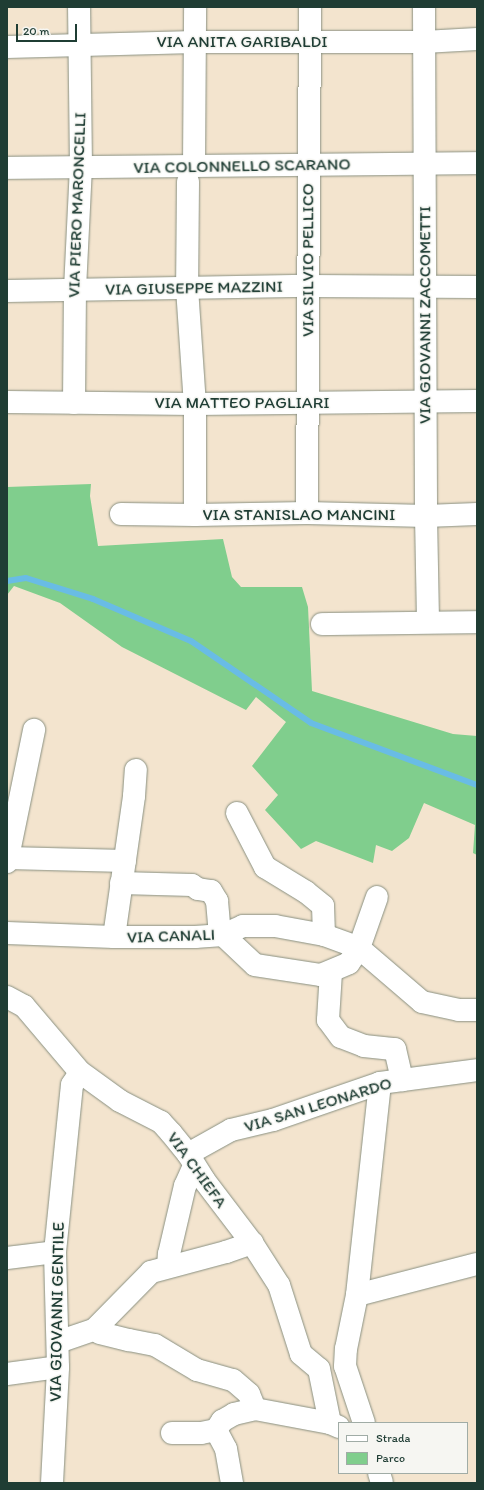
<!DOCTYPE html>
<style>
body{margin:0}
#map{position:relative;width:484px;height:1490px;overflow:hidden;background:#f3e4ce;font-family:Itim,sans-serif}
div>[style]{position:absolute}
.green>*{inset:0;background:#80ce8d}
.stream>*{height:6px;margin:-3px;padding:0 3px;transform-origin:3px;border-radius:3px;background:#69bce5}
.roads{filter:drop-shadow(0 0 1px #899081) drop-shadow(0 0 1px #899081)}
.minor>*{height:22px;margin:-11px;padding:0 11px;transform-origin:11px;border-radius:11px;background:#fff}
.major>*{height:22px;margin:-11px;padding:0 11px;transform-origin:11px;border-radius:11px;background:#fff}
span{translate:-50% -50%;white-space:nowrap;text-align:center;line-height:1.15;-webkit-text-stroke:3px #f6f6f2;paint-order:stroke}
.street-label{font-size:17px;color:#1f3d34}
.frame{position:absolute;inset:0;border:8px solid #1f3d34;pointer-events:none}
.legend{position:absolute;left:338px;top:1422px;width:130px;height:52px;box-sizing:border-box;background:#f6f6f2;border:1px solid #a0aca6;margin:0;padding:5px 7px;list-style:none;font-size:12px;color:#1f3d34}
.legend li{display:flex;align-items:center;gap:8px;height:20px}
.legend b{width:20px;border:1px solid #a0aca6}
.scale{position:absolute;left:16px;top:24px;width:61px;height:18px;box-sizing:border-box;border:2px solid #1f3d34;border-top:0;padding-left:5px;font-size:12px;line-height:14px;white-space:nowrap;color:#1f3d34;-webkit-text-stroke:3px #f6f6f2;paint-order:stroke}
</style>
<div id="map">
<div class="green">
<div style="clip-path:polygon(91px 484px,90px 496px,98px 546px,223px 539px,232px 577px,241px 587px,302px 587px,308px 607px,312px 691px,453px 734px,477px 736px,477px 855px,473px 853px,475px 825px,424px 803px,409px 838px,392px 851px,376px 845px,373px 863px,316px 841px,301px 849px,265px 810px,278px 795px,252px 766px,286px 722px,256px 697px,246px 710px,122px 647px,60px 603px,14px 586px,7px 595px,7px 487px)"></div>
</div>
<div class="stream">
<div style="left:7px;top:581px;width:19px;rotate:-9deg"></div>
<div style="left:26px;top:578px;width:70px;rotate:17.4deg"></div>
<div style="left:93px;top:599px;width:107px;rotate:23.2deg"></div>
<div style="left:191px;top:641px;width:145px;rotate:34.3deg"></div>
<div style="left:311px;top:723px;width:177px;rotate:20.5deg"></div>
</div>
<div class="roads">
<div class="minor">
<div style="left:424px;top:7px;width:509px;rotate:89.77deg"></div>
<div style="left:426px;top:516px;width:106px;rotate:88.9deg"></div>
<div style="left:7px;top:47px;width:188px;rotate:-1.5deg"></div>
<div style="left:195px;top:42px;width:229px"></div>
<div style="left:424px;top:42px;width:53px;rotate:-3.2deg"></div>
<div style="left:194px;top:166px;width:159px;rotate:-89.6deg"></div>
<div style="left:188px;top:182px;width:106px;rotate:90.5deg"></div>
<div style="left:187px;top:288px;width:116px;rotate:86.1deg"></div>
<div style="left:195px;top:404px;width:111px;rotate:90deg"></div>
<div style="left:7px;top:291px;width:301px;rotate:-1deg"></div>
<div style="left:308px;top:286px;width:169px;rotate:0.3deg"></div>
<div style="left:7px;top:402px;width:188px;rotate:0.6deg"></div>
<div style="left:195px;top:404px;width:282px;rotate:-0.6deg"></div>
<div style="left:74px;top:403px;width:114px;rotate:-89.5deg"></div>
<div style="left:75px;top:289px;width:122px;rotate:-87.2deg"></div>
<div style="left:81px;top:167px;width:160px;rotate:-90.7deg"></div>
<div style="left:307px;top:513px;width:506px;rotate:-89.66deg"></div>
<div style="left:121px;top:514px;width:74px;rotate:0.8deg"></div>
<div style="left:195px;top:515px;width:112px;rotate:-1deg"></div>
<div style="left:307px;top:513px;width:119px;rotate:1.4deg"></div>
<div style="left:426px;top:516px;width:51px;rotate:-2.2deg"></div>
<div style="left:322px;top:624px;width:155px;rotate:-0.7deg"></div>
<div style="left:237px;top:813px;width:61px;rotate:62.6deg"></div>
<div style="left:265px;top:867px;width:48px;rotate:31.4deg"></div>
<div style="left:306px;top:892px;width:22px;rotate:39deg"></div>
<div style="left:323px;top:906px;width:29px;rotate:88deg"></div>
<div style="left:8px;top:858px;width:117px;rotate:1.5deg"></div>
<div style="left:7px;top:862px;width:135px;rotate:-78.4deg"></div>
<div style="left:121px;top:883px;width:71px;rotate:1.6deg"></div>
<div style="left:192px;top:885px;width:7px;rotate:34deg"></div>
<div style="left:198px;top:889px;width:13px;rotate:9deg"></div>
<div style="left:211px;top:891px;width:12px;rotate:59deg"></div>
<div style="left:217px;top:901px;width:25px;rotate:85deg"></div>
<div style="left:219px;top:926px;width:10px;rotate:66deg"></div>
<div style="left:223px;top:935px;width:44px;rotate:43.2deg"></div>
<div style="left:255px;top:965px;width:67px;rotate:8.6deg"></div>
<div style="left:321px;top:975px;width:30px;rotate:-23deg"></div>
<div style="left:349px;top:963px;width:18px;rotate:-56deg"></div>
<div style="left:359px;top:948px;width:54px;rotate:-70.6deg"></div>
<div style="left:7px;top:933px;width:107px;rotate:2.1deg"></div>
<div style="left:114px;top:937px;width:81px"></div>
<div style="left:195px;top:937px;width:28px;rotate:-4deg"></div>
<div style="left:223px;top:935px;width:22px;rotate:-24deg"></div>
<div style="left:243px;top:926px;width:32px"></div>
<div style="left:275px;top:926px;width:50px;rotate:10.4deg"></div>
<div style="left:324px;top:935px;width:37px;rotate:20deg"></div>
<div style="left:359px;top:948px;width:83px;rotate:40.6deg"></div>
<div style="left:422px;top:1002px;width:38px;rotate:12deg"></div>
<div style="left:459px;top:1010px;width:18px"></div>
<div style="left:114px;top:937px;width:142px;rotate:-81.9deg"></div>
<div style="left:134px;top:796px;width:26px;rotate:-86deg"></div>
<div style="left:331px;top:972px;width:48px;rotate:93.6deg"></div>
<div style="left:328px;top:1020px;width:21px;rotate:53deg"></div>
<div style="left:341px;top:1037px;width:25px;rotate:21deg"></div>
<div style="left:364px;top:1046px;width:31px;rotate:6deg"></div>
<div style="left:395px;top:1049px;width:32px;rotate:77deg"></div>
<div style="left:7px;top:997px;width:19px;rotate:28deg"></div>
<div style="left:24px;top:1006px;width:87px;rotate:49.7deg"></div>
<div style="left:80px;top:1072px;width:49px;rotate:35.9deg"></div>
<div style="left:120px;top:1101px;width:46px;rotate:27.1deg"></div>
<div style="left:161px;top:1122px;width:15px;rotate:48deg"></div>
<div style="left:171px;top:1133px;width:27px;rotate:51deg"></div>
<div style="left:188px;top:1154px;width:31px;rotate:58deg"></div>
<div style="left:204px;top:1180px;width:79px;rotate:52.7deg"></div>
<div style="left:252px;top:1243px;width:50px;rotate:57.3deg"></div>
<div style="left:279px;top:1285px;width:72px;rotate:72.3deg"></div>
<div style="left:301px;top:1354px;width:23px;rotate:40deg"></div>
<div style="left:188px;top:1154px;width:49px;rotate:-29.2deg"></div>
<div style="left:231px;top:1130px;width:43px;rotate:-13.4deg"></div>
<div style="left:273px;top:1120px;width:113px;rotate:-19.1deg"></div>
<div style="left:380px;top:1083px;width:98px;rotate:-7.6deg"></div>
<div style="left:7px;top:1258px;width:48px;rotate:-7.1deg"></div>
<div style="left:168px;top:1267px;width:13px;rotate:-86deg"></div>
<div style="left:169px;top:1254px;width:70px;rotate:-76.8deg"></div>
<div style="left:185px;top:1186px;width:22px;rotate:-66deg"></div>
<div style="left:357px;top:1295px;width:124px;rotate:-14.5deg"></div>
<div style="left:95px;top:1329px;width:6px;rotate:39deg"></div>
<div style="left:100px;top:1333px;width:30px;rotate:14deg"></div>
<div style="left:129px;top:1340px;width:26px;rotate:11deg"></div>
<div style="left:155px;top:1345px;width:49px;rotate:30.8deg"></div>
<div style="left:197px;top:1370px;width:37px;rotate:16deg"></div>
<div style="left:233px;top:1380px;width:21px;rotate:41deg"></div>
<div style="left:249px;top:1394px;width:16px;rotate:68deg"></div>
<div style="left:58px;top:1342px;width:39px;rotate:-19deg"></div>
<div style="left:95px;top:1329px;width:80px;rotate:-45.5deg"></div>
<div style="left:151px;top:1272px;width:78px;rotate:-14.9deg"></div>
<div style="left:226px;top:1252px;width:28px;rotate:-19deg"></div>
<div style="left:319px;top:1369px;width:55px;rotate:78.5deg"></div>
<div style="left:330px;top:1423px;width:10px;rotate:24deg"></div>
<div style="left:7px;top:1374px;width:51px;rotate:-7.8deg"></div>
<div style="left:364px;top:1423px;width:60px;rotate:-108.4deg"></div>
<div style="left:345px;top:1366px;width:17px;rotate:-87deg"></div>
<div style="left:346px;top:1349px;width:55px;rotate:-78.5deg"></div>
<div style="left:357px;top:1295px;width:213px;rotate:-83.8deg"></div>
<div style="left:216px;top:1430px;width:21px;rotate:62deg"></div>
<div style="left:226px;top:1449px;width:35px;rotate:80deg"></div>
<div style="left:172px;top:1433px;width:29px"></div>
<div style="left:201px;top:1433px;width:15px;rotate:-11deg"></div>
<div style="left:216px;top:1430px;width:11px;rotate:-56deg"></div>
<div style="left:222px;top:1421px;width:14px;rotate:-30deg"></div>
<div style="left:234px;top:1414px;width:22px;rotate:-13deg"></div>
<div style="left:255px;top:1409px;width:76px;rotate:10.6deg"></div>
<div style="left:379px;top:1473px;width:10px;rotate:73deg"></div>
<div style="left:52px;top:1483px;width:116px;rotate:-87deg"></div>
<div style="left:58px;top:1367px;width:115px;rotate:-91.5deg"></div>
<div style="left:55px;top:1252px;width:168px;rotate:-84.2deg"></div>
<div style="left:72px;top:1085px;width:15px;rotate:-58deg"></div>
</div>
<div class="major">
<div style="left:7px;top:168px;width:470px;rotate:-0.6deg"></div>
</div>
</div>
<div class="street-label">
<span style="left:242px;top:42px">VIA ANITA GARIBALDI</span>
<span style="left:242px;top:166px;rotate:-1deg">VIA COLONNELLO SCARANO</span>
<span style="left:77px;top:205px;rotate:-88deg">VIA PIERO MARONCELLI</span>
<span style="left:308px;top:260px;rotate:-90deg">VIA SILVIO PELLICO</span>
<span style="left:194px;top:288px;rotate:-1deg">VIA GIUSEPPE MAZZINI</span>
<span style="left:425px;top:315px;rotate:-90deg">VIA GIOVANNI ZACCOMETTI</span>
<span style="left:242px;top:403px">VIA MATTEO PAGLIARI</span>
<span style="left:299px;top:515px">VIA STANISLAO MANCINI</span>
<span style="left:171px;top:936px;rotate:-2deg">VIA CANALI</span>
<span style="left:318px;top:1105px;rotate:-17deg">VIA SAN LEONARDO</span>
<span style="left:197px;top:1170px;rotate:54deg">VIA CHIEFA</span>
<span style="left:57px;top:1312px;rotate:-89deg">VIA GIOVANNI GENTILE</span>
</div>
<div class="frame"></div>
<ul class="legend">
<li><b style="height:5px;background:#fff"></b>Strada</li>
<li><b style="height:11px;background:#80ce8d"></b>Parco</li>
</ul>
<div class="scale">20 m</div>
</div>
